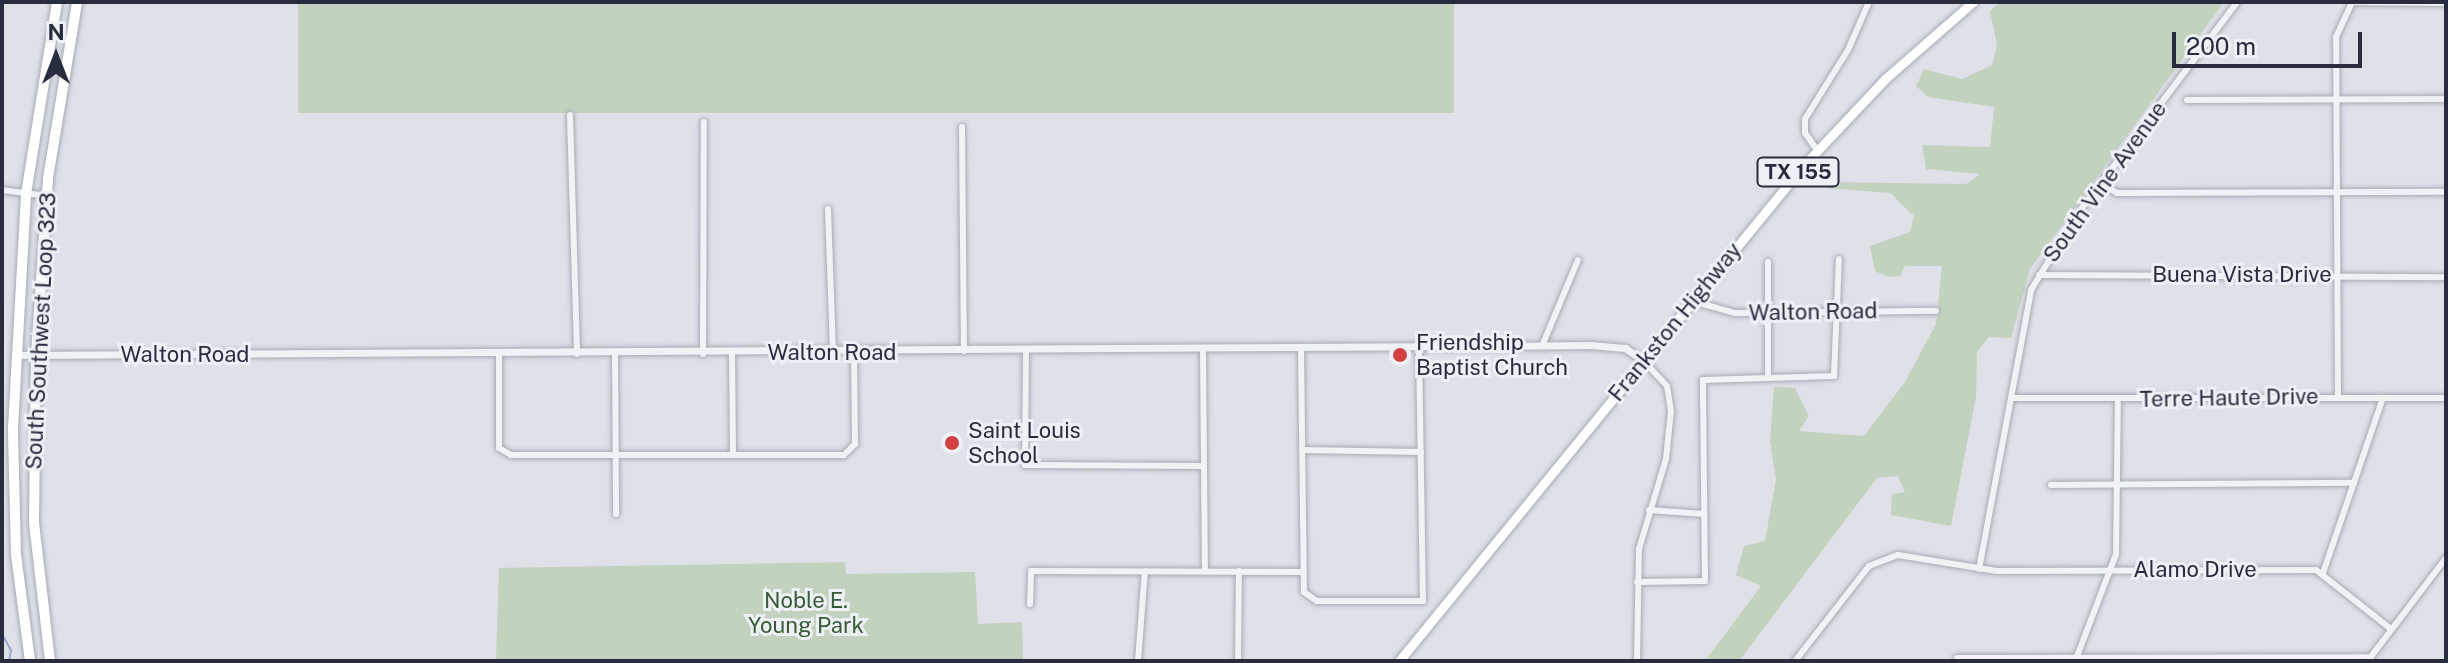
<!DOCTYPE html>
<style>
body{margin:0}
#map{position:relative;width:2448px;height:663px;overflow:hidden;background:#dee1e8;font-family:"Public Sans",sans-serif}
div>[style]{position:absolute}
.green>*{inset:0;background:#c2d2bf;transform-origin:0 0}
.stream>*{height:2px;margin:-1px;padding:0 1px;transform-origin:1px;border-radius:1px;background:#98aac9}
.roads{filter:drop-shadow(0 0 2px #a7abb5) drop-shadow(0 0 2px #a7abb5)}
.minor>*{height:6px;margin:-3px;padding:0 3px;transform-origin:3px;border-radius:3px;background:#f1f2f6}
.tertiary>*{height:7px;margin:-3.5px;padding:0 3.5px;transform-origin:3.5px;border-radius:3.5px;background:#f1f2f6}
.primary>*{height:9px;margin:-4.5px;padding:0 4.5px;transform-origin:4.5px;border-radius:4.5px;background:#fff}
.trunk>*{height:10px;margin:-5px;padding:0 5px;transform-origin:5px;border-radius:5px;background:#fff}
.dots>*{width:22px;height:22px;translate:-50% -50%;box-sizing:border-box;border:4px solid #edf0f5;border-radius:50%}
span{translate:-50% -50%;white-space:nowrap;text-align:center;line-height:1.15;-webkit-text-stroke:6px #edf0f5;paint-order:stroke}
.shield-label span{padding:2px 6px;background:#edf0f5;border:2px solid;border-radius:6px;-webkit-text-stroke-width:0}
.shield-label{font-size:20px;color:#272d3f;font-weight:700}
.street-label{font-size:22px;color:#272d3f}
.poi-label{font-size:22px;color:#272d3f}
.left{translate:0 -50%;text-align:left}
.park-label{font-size:22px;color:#375b34}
.frame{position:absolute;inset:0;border:4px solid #272d3f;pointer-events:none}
.north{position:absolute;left:16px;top:16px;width:80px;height:80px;-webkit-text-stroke:6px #edf0f5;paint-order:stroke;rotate:0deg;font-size:22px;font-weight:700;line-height:32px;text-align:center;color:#272d3f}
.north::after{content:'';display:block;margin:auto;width:28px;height:36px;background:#272d3f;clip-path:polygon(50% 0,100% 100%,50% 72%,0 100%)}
.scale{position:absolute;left:2172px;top:32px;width:190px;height:36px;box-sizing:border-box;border:4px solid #272d3f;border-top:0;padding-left:10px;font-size:24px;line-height:28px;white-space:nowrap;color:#272d3f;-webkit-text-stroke:6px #edf0f5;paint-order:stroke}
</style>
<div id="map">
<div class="green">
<div style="left:298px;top:2px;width:1156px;height:111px"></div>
<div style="clip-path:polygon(2000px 2px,2224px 2px,2030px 269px,2011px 338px,1989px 337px,1977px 352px,1976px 397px,1951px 526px,1891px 515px,1892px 494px,1905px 492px,1898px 476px,1877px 478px,1739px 661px,1705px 661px,1761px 586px,1736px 575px,1744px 546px,1765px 541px,1776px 479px,1770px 441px,1774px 387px,1795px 388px,1809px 416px,1799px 431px,1864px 436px,1905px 382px,1936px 324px,1942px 266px,1905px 266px,1900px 276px,1888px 277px,1875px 271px,1870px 246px,1910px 232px,1914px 216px,1890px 193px,1827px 188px,1822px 182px,1966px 184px,1980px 174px,1926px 169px,1922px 145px,1990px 147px,1994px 107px,1928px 97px,1916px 86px,1924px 69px,1962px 79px,1992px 65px,1997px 45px,1990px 11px)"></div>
<div style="clip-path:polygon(845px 562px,846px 574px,975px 572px,978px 624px,1022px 622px,1023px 661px,496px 661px,499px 568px)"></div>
</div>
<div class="stream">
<div style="left:2px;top:634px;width:18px;rotate:61deg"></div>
<div style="left:11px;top:650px;width:11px;rotate:100deg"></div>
</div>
<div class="roads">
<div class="minor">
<div style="left:2352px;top:2px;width:94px;rotate:0.6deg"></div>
<div style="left:2187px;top:100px;width:259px;rotate:-0.2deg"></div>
<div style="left:570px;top:115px;width:239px;rotate:88.3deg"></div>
<div style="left:962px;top:127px;width:224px;rotate:89.5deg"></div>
<div style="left:1817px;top:150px;width:21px;rotate:-125deg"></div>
<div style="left:1805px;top:133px;width:14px;rotate:-90deg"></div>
<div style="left:1805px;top:119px;width:81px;rotate:-58.1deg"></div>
<div style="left:1848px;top:50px;width:52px;rotate:-66.4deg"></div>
<div style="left:2101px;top:184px;width:18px;rotate:29deg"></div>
<div style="left:2117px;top:193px;width:329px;rotate:-0.2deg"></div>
<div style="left:2px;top:190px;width:45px;rotate:7.6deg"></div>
<div style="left:828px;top:209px;width:144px;rotate:88deg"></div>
<div style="left:1768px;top:262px;width:115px;rotate:90deg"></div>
<div style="left:2039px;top:275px;width:407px;rotate:0.3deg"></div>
<div style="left:1692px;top:301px;width:45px;rotate:15.6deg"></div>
<div style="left:1735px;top:313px;width:201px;rotate:-0.6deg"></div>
<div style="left:1542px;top:346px;width:93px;rotate:-67.3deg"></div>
<div style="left:1419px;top:347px;width:254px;rotate:89.1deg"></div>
<div style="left:1301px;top:349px;width:243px;rotate:89.3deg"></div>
<div style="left:1304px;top:592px;width:16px;rotate:35deg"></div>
<div style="left:1317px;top:601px;width:106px"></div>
<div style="left:1203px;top:350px;width:221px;rotate:89.5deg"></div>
<div style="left:1026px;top:351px;width:114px;rotate:90.5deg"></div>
<div style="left:1025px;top:465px;width:179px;rotate:0.3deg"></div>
<div style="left:615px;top:354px;width:160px;rotate:89.6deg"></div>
<div style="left:703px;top:354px;width:232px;rotate:-89.8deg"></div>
<div style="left:732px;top:354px;width:101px;rotate:89.4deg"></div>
<div style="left:499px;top:355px;width:93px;rotate:90deg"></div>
<div style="left:499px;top:448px;width:14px;rotate:30deg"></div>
<div style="left:511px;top:455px;width:333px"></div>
<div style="left:844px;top:455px;width:16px;rotate:-45deg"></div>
<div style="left:855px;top:444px;width:91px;rotate:-90.6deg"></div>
<div style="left:2338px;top:397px;width:360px;rotate:-90.3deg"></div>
<div style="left:2336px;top:37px;width:38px;rotate:-65deg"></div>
<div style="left:2013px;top:398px;width:433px"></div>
<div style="left:1302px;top:450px;width:119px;rotate:1deg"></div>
<div style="left:2051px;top:485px;width:303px;rotate:-0.4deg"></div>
<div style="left:1649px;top:510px;width:55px;rotate:4.2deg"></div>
<div style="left:1979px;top:569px;width:284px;rotate:-79.4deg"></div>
<div style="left:2031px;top:290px;width:87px;rotate:-58.7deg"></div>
<div style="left:2076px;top:216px;width:268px;rotate:-53deg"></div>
<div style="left:2323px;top:573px;width:185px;rotate:-71.1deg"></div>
<div style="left:1637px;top:582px;width:68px;rotate:-0.8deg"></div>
<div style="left:1705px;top:581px;width:201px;rotate:-90.6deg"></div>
<div style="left:1703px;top:380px;width:131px;rotate:-1.7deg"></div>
<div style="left:1834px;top:376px;width:117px;rotate:-87.6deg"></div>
<div style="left:1030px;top:604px;width:33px;rotate:-88deg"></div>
<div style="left:1031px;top:571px;width:271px;rotate:0.2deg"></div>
<div style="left:1957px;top:658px;width:414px;rotate:-0.1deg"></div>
<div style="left:2370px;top:658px;width:126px;rotate:-52.8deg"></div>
<div style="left:2076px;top:659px;width:112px;rotate:-69.1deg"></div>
<div style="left:2116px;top:554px;width:155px;rotate:-89.3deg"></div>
<div style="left:1138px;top:661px;width:90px;rotate:-85.6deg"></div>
<div style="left:1238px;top:661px;width:90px;rotate:-89.4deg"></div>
<div style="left:1637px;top:661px;width:112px;rotate:-89deg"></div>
<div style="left:1639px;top:549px;width:94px;rotate:-73.3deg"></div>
<div style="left:1666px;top:459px;width:48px;rotate:-84.1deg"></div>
<div style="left:1671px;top:411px;width:25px;rotate:-99deg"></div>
<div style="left:1667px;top:386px;width:34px;rotate:-133deg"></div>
<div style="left:1795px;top:661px;width:120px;rotate:-52.1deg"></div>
<div style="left:1869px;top:566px;width:31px;rotate:-21deg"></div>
<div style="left:1898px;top:555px;width:100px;rotate:9.2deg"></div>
<div style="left:1997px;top:571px;width:319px;rotate:-0.2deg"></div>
<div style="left:2316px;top:570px;width:95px;rotate:38.2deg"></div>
</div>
<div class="tertiary">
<div style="left:17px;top:355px;width:1573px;rotate:-0.36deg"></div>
<div style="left:1590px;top:345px;width:35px;rotate:5deg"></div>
<div style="left:1625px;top:348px;width:23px;rotate:34deg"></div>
</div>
<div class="primary">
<div style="left:1399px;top:661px;width:639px;rotate:-50.78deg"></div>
<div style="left:1803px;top:166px;width:120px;rotate:-46.7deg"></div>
<div style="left:1885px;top:79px;width:117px;rotate:-41.2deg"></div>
</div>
<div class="trunk">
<div style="left:30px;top:661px;width:107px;rotate:-97.5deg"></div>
<div style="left:16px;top:555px;width:127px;rotate:-91.4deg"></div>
<div style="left:13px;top:428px;width:234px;rotate:-86.8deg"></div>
<div style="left:26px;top:194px;width:194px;rotate:-80.8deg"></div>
<div style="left:50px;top:661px;width:140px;rotate:-96.6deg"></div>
<div style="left:34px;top:522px;width:167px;rotate:-89.3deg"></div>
<div style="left:36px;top:355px;width:177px;rotate:-86.1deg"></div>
<div style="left:48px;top:178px;width:178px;rotate:-80.6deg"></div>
</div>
</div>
<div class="dots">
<div style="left:1400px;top:355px;background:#d04045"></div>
<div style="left:952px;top:443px;background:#d04045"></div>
</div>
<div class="shield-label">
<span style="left:1798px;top:172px">TX 155</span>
</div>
<div class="street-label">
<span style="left:2105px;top:182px;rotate:-54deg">South Vine Avenue</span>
<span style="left:2242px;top:275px">Buena Vista Drive</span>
<span style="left:1813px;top:312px;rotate:-1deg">Walton Road</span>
<span style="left:1675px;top:322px;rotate:-51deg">Frankston Highway</span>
<span style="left:41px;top:331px;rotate:-87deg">South Southwest Loop 323</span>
<span style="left:832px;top:353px">Walton Road</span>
<span style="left:185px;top:355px">Walton Road</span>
<span style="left:2229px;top:398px;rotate:-1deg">Terre Haute Drive</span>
<span style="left:2195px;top:570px">Alamo Drive</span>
</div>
<div class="poi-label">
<span class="left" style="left:1416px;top:355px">Friendship<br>Baptist Church</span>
<span class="left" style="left:968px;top:443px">Saint Louis<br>School</span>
</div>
<div class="park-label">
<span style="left:806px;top:613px">Noble E.<br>Young Park</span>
</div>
<div class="frame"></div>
<div class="north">N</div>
<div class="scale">200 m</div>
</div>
